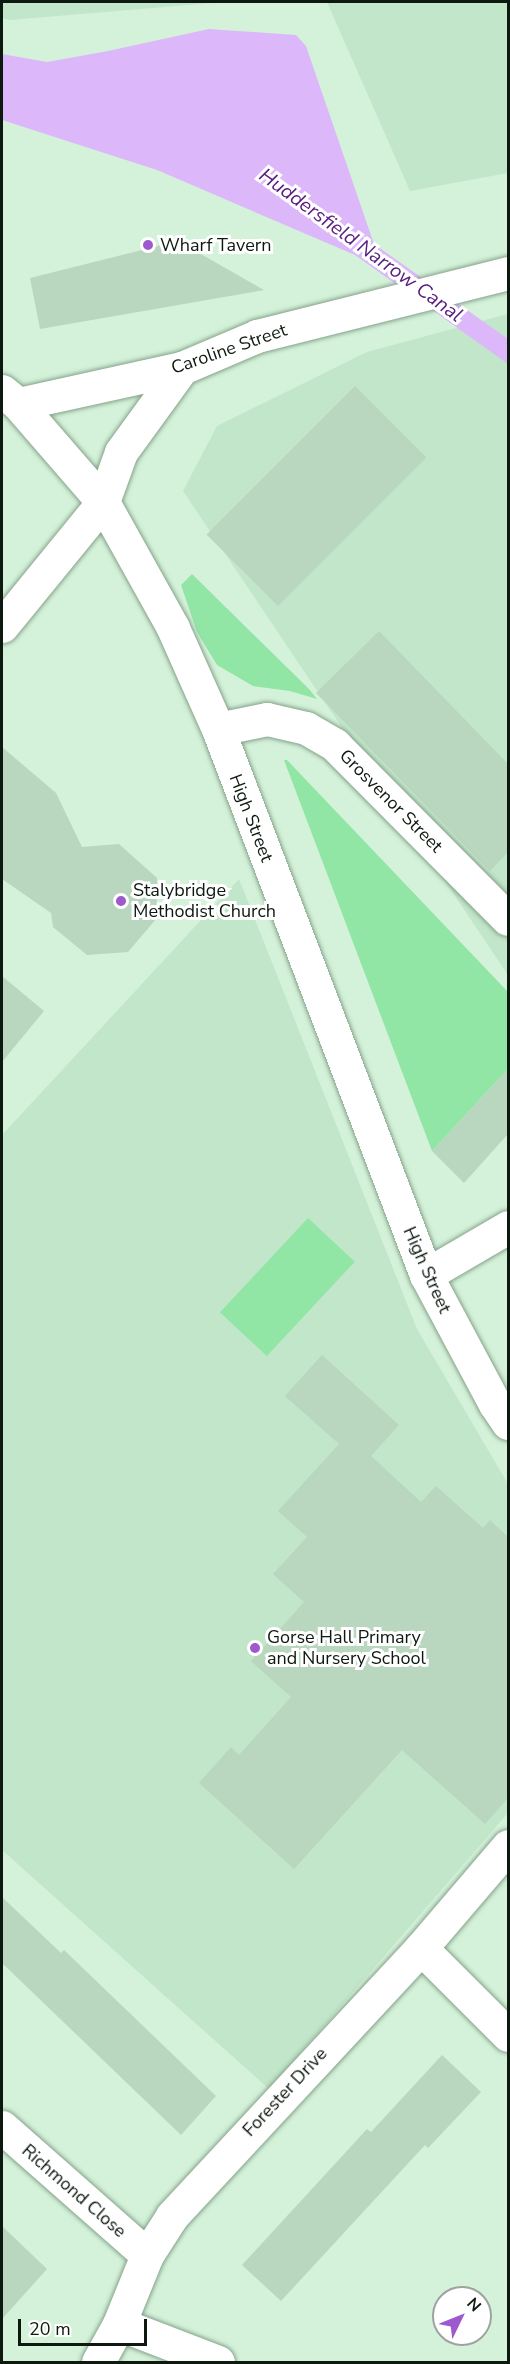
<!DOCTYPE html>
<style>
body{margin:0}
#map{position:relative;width:510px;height:2364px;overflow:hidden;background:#d4f2d9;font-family:"Nunito Sans",sans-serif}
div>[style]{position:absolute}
.built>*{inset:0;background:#c2e6c9}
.green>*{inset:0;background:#91e5a5;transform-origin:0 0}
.water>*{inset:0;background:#dcb8fa}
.building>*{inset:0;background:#b9d6be;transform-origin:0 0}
.roads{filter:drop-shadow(0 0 2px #86a28b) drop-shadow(0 0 2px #86a28b)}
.minor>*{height:33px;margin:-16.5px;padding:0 16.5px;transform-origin:16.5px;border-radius:16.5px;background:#fff}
.major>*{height:33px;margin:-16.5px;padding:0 16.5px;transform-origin:16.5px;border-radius:16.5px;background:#fff}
.dots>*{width:16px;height:16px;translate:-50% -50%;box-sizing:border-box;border:3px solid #fff;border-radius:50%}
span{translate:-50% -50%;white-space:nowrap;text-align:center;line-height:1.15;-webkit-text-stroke:6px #fff;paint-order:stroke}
.poi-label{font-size:18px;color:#0d180f}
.left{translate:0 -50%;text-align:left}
.street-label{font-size:18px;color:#0d180f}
.water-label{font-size:20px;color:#5a207e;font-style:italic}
.frame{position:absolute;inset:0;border:3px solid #0d180f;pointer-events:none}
.north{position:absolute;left:432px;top:2286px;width:60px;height:60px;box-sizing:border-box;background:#fff;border:2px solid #9ea39f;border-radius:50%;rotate:47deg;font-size:16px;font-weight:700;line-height:24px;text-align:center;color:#0d180f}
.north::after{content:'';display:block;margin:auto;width:21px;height:27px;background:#9d59cd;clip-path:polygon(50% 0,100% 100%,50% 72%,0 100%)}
.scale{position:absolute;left:18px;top:2319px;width:129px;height:27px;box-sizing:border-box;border:3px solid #0d180f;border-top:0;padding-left:8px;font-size:18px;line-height:21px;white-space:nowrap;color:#0d180f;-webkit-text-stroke:4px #fff;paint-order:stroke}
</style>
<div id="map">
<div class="built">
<div style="clip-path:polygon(2px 2px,224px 2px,10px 20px,2px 18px)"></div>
<div style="clip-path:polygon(327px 2px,508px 2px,508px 173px,410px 191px)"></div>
<div style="clip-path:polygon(508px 314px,508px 975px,183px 491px,217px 426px,367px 352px)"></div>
<div style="clip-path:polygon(239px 879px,417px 1329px,508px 1484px,508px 1813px,269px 2089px,2px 1850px,2px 1135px)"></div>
</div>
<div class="green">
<div style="clip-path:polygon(192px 574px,309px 689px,317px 699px,290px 691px,253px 686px,217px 665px,197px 632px,181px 585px)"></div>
<div style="clip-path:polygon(284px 760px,287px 760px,508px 992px,508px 1069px,432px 1151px)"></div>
<div style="left:308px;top:1218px;width:64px;height:129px;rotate:43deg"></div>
</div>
<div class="water">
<div style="clip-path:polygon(209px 29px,296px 35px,306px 46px,374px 244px,508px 339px,508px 364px,355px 255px,157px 170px,2px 120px,2px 54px,47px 62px,108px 51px)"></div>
</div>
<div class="building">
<div style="clip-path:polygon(178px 241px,264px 290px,40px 329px,30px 278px)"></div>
<div style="left:355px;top:386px;width:101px;height:210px;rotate:45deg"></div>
<div style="clip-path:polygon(379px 631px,508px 764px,508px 852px,490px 871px,316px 693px)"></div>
<div style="clip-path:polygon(2px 747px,56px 793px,82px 847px,119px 844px,157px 878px,157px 918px,128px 952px,87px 955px,53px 927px,51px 913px,2px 879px)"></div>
<div style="clip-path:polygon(2px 976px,44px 1011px,2px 1062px)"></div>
<div style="clip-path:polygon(508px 1069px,508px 1134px,464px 1183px,432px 1151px)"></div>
<div style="clip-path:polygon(322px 1355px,399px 1425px,371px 1456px,421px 1502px,436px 1486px,483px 1528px,490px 1520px,508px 1537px,508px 1798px,485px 1824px,402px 1750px,294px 1869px,199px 1783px,231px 1747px,239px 1755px,291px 1697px,251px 1661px,304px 1602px,273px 1574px,307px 1537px,278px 1511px,339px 1444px,285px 1396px)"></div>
<div style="clip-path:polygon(2px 1897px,61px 1953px,64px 1950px,216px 2096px,181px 2135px,2px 1963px)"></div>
<div style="clip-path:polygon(442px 2055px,481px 2092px,428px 2148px,425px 2145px,281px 2301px,242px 2265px,367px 2129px,371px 2132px)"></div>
<div style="clip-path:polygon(2px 2226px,47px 2269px,2px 2319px)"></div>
</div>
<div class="roads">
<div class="minor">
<div style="left:2px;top:626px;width:160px;rotate:-50.8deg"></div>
<div style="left:218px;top:729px;width:50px;rotate:-11.5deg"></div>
<div style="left:267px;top:719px;width:40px;rotate:13deg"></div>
<div style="left:306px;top:728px;width:34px;rotate:30deg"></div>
<div style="left:335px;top:745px;width:245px;rotate:45.2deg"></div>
<div style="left:426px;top:1275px;width:95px;rotate:-30.3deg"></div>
<div style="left:421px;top:1948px;width:123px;rotate:45deg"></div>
<div style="left:2px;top:2127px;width:193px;rotate:41.4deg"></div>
<div style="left:119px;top:2324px;width:106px;rotate:21deg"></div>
<div style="left:98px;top:2362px;width:43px;rotate:-61.1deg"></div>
<div style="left:119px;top:2324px;width:74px;rotate:-67.9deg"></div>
<div style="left:147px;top:2255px;width:46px;rotate:-57.3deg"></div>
<div style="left:172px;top:2216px;width:366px;rotate:-47.1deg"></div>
<div style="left:421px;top:1948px;width:134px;rotate:-49.5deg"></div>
</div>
<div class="major">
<div style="left:2px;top:391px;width:21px;rotate:39deg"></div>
<div style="left:18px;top:404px;width:130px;rotate:49.1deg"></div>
<div style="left:103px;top:502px;width:144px;rotate:60.9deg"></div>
<div style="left:173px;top:628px;width:111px;rotate:66deg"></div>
<div style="left:218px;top:729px;width:584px;rotate:69.15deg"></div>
<div style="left:426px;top:1275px;width:146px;rotate:61.9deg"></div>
<div style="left:495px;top:1404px;width:23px;rotate:56deg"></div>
<div style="left:18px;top:404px;width:168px;rotate:-12.4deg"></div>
<div style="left:182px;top:368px;width:82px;rotate:-23.1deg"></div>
<div style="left:257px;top:336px;width:259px;rotate:-14.1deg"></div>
<div style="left:103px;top:502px;width:53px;rotate:-70.2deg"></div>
<div style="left:121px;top:452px;width:104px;rotate:-54deg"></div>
</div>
</div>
<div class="dots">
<div style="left:148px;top:245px;background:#9d59cd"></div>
<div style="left:121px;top:901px;background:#9d59cd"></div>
<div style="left:255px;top:1648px;background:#9d59cd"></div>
</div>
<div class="poi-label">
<span class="left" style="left:160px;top:245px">Wharf Tavern</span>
<span class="left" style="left:133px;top:901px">Stalybridge<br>Methodist Church</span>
<span class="left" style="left:267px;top:1648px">Gorse Hall Primary<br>and Nursery School</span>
</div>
<div class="street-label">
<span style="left:229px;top:349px;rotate:-19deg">Caroline Street</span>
<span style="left:391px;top:801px;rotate:45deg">Grosvenor Street</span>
<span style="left:251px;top:818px;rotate:69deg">High Street</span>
<span style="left:427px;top:1270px;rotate:66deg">High Street</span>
<span style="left:285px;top:2092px;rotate:-47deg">Forester Drive</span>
<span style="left:74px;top:2191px;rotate:41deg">Richmond Close</span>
</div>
<div class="water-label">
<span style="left:361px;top:245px;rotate:36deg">Huddersfield Narrow Canal</span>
</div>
<div class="frame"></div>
<div class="north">N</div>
<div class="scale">20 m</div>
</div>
